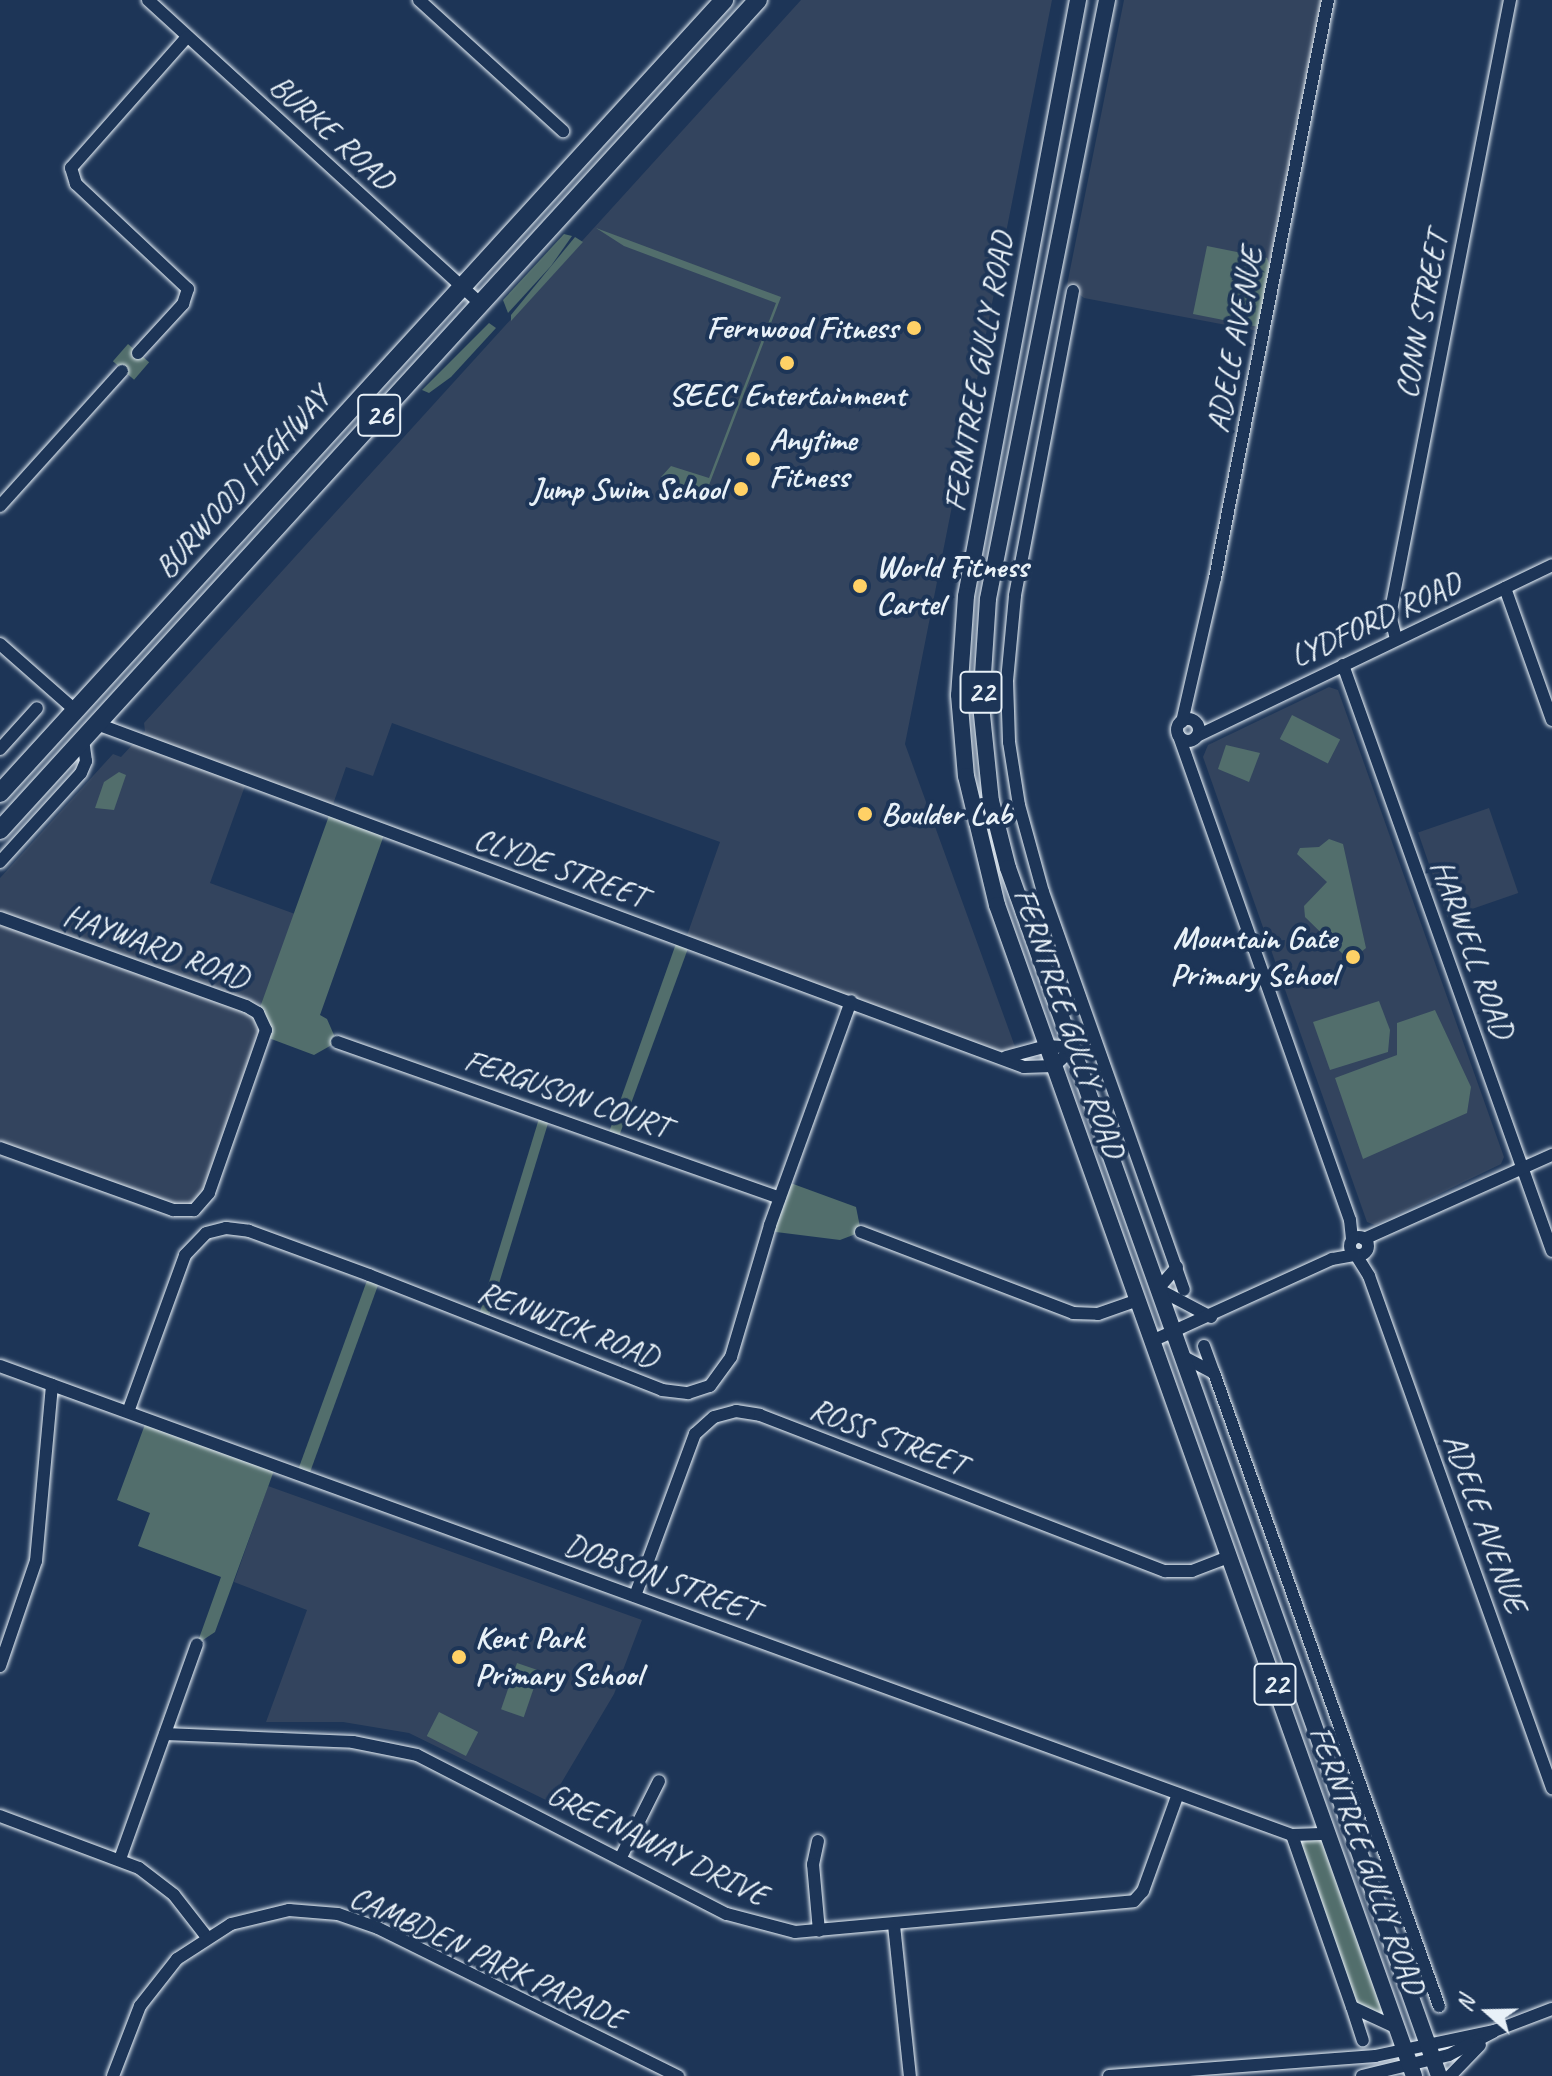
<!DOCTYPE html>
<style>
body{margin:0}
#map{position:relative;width:1552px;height:2076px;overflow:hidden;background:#1d3557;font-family:Caveat,sans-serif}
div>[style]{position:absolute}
.built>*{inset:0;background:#33445e;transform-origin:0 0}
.green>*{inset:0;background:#526e6c;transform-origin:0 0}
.roads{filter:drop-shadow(0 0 2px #e8f1f8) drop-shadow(0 0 2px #e8f1f8)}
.minor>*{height:12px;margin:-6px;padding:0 6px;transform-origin:6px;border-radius:6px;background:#1d3557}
.minor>.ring{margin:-6px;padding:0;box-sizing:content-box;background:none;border:12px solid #1d3557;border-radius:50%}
.major>*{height:16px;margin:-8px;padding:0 8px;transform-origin:8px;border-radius:8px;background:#1d3557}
.highway>*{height:18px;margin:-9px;padding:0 9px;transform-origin:9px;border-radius:9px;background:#1d3557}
.dots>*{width:22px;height:22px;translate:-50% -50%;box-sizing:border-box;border:4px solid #1d3557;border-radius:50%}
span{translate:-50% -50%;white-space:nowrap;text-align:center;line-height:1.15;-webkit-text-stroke:8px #1d3557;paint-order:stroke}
.shield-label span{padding:2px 6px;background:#1d3557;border:2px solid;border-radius:6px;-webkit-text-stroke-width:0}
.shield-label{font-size:30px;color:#e8f1f8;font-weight:700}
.street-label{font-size:32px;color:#e8f1f8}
.poi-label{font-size:32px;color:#e8f1f8;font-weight:700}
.right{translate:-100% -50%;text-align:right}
.left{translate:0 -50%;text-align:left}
.north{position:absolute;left:1448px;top:1972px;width:80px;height:80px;-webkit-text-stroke:6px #1d3557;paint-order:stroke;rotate:290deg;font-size:22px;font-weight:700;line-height:32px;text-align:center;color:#e8f1f8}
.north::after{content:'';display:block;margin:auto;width:28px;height:36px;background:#e8f1f8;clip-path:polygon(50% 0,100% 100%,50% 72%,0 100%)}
</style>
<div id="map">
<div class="built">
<div style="clip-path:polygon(801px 0,1052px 0,905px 744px,1018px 1055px,1006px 1057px,685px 941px,720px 842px,392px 723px,373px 776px,346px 767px,330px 813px,246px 783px,210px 883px,295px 914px,259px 1013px,265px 1026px,209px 1193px,188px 1212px,0 1148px,0 878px,113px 754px,121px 757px,145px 731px,144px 723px)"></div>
<div style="clip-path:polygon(1124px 0,1328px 0,1263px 332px,1084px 298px,1067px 285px)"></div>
<div style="clip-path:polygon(1329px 687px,1338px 690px,1504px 1157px,1501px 1164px,1375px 1225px,1367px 1222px,1203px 757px,1208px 745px)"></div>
<div style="left:1489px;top:808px;width:90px;height:75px;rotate:71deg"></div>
<div style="clip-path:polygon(268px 1486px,642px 1620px,614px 1694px,550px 1802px,409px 1733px,343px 1722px,266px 1722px,307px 1610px,234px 1582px)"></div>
</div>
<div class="green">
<div style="clip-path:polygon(596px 228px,781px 297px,706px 493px,661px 477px,671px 466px,709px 478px,776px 303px,624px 246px)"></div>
<div style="clip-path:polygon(564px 234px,572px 236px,551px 266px,508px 313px,503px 300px)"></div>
<div style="clip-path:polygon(575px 237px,583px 242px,511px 321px,511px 315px)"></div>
<div style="clip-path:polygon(1207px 246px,1267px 258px,1274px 276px,1264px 328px,1193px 314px)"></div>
<div style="clip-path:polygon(489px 323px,496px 328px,451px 377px,429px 393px,422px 390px)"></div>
<div style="left:128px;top:344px;width:28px;height:23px;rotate:41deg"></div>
<div style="left:1292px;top:715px;width:54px;height:27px;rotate:27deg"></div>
<div style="clip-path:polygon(1226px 745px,1260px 753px,1249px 782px,1218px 769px)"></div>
<div style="clip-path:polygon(119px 772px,126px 775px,114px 810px,95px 808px,104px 782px)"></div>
<div style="clip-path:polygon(330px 813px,385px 832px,320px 1015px,327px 1019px,337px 1042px,314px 1055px,266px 1037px,258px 1013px)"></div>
<div style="clip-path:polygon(1329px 839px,1343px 844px,1366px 948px,1350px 961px,1305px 917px,1304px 906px,1327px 882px,1297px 854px,1300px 848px,1319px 847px)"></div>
<div style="clip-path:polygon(678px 938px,690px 943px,618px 1139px,608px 1135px)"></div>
<div style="clip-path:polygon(1379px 1001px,1390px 1030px,1388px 1052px,1330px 1070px,1313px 1022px)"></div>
<div style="clip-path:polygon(1435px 1010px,1471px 1087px,1467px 1113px,1363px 1159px,1335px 1078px,1397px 1055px,1397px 1023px)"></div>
<div style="left:541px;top:1112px;width:10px;height:214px;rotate:17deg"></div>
<div style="clip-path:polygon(785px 1181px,856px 1207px,861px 1232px,840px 1240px,768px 1231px)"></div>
<div style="left:369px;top:1275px;width:12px;height:210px;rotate:20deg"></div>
<div style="clip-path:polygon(147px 1419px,276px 1465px,215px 1632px,197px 1644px,221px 1577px,138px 1546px,150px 1513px,117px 1500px)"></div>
<div style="left:517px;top:1663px;width:24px;height:49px;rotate:19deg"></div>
<div style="left:439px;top:1712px;width:44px;height:27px;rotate:27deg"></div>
<div style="clip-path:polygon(1328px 1834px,1397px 2028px,1352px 2007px,1292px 1835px)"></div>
</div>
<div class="roads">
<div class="minor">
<div style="left:148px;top:0;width:451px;rotate:42.4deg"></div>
<div style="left:419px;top:0;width:195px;rotate:42.3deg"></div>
<div style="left:1073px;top:291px;width:310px;rotate:100.8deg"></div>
<div style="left:1015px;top:596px;width:85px;rotate:95.4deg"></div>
<div style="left:1007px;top:681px;width:61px;rotate:88.1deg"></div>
<div style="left:1009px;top:742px;width:64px;rotate:81deg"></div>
<div style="left:1019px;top:805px;width:90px;rotate:74.6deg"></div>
<div style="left:1043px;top:892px;width:422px;rotate:70.5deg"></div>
<div style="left:138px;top:353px;width:67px;rotate:-47.4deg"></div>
<div style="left:183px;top:304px;width:16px;rotate:-72deg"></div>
<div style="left:188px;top:289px;width:154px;rotate:-136.8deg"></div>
<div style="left:76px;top:184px;width:17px;rotate:-107deg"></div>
<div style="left:71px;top:168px;width:175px;rotate:-48.5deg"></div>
<div style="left:0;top:506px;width:182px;rotate:-47.9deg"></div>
<div style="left:1505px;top:588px;width:140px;rotate:70.4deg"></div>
<div style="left:1396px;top:639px;width:25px;rotate:-104deg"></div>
<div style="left:1390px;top:615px;width:627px;rotate:-78.96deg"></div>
<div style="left:0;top:644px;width:101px;rotate:41.4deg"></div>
<div style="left:1343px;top:665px;width:622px;rotate:70.37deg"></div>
<div class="ring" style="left:1177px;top:719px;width:10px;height:10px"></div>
<div style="left:1182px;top:722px;width:148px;rotate:-77.1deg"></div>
<div style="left:1215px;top:578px;width:589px;rotate:-78.94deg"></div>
<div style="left:97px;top:724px;width:988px;rotate:20.31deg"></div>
<div style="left:1024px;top:1067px;width:30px;rotate:-2deg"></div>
<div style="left:1054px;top:1066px;width:26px;rotate:-43deg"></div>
<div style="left:1179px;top:736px;width:513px;rotate:70.54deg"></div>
<div style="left:1350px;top:1220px;width:20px;rotate:84deg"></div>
<div style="left:1197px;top:736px;width:394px;rotate:-25.7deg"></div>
<div style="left:0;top:749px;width:55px;rotate:-47.9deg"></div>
<div style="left:0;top:862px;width:120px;rotate:-47.7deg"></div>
<div style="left:81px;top:773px;width:13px;rotate:-67deg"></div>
<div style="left:86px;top:761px;width:21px;rotate:-98deg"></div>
<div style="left:0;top:918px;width:261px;rotate:19.7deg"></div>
<div style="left:246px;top:1006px;width:14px;rotate:30deg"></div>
<div style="left:258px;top:1013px;width:19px;rotate:65deg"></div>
<div style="left:266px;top:1030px;width:173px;rotate:109.3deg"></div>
<div style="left:209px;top:1193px;width:23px;rotate:131deg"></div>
<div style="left:194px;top:1210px;width:21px;rotate:180deg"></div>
<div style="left:173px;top:1210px;width:184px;rotate:-160.3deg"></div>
<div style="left:337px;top:1042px;width:469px;rotate:19.4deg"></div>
<div style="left:1006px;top:1057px;width:42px;rotate:-15deg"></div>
<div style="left:1047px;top:1046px;width:26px;rotate:4deg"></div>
<div style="left:861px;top:1232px;width:227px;rotate:20.9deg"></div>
<div style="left:1073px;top:1313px;width:25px;rotate:2deg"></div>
<div style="left:1098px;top:1314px;width:42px;rotate:-19.3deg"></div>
<div class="ring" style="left:1350px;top:1237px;width:6px;height:6px"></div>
<div style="left:1364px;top:1239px;width:206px;rotate:-24.1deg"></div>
<div style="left:1356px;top:1255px;width:25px;rotate:58deg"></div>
<div style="left:1369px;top:1276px;width:544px;rotate:70.33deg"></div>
<div style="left:1177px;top:1267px;width:29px;rotate:131deg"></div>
<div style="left:1158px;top:1289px;width:60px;rotate:27.8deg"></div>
<div style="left:1152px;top:1341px;width:198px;rotate:-24.5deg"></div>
<div style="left:1332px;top:1259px;width:22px;rotate:-10deg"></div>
<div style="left:1204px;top:1346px;width:29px;rotate:70deg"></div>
<div style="left:1182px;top:1356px;width:36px;rotate:28deg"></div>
<div style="left:1214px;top:1373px;width:672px;rotate:70.43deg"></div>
<div style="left:0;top:1366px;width:1374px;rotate:19.95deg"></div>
<div style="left:1292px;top:1835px;width:36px;rotate:-2deg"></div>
<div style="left:128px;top:1412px;width:167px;rotate:-70deg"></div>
<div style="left:185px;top:1255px;width:30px;rotate:-46deg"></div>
<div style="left:206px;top:1233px;width:21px;rotate:-14deg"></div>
<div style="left:226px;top:1228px;width:23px;rotate:7deg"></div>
<div style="left:249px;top:1231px;width:128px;rotate:20.1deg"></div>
<div style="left:369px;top:1275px;width:315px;rotate:21.4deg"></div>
<div style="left:662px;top:1390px;width:26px;rotate:7deg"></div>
<div style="left:688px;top:1393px;width:23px;rotate:-18deg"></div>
<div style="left:710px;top:1386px;width:36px;rotate:-54deg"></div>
<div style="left:731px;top:1357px;width:138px;rotate:-73.5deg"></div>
<div style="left:770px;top:1225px;width:238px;rotate:-70.1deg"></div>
<div style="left:635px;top:1596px;width:173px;rotate:-69.7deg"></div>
<div style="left:695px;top:1434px;width:25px;rotate:-42deg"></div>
<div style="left:714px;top:1417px;width:23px;rotate:-15deg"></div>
<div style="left:736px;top:1411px;width:24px;rotate:9deg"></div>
<div style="left:760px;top:1415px;width:434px;rotate:21.1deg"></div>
<div style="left:1165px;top:1571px;width:27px"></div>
<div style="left:1192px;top:1571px;width:40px;rotate:-21deg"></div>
<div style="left:0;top:1666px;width:111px;rotate:-71.1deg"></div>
<div style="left:36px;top:1561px;width:177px;rotate:-84.8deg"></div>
<div style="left:165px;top:1734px;width:188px;rotate:2.4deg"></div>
<div style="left:353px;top:1742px;width:65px;rotate:11.5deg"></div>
<div style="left:417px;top:1755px;width:348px;rotate:27.2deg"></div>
<div style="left:727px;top:1914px;width:70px;rotate:14.8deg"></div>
<div style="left:795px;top:1932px;width:340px;rotate:-5.2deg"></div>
<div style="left:1134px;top:1901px;width:13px;rotate:-48deg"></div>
<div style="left:1143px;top:1891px;width:103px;rotate:-70.2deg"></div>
<div style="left:0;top:1816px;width:148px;rotate:20.5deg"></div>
<div style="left:139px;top:1868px;width:44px;rotate:37.6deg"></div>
<div style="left:174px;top:1895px;width:52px;rotate:52deg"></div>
<div style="left:1292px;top:1835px;width:182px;rotate:70.8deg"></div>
<div style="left:1352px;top:2007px;width:50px;rotate:25deg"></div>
<div style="left:818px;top:1841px;width:24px;rotate:102deg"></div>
<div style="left:813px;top:1864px;width:67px;rotate:84.9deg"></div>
<div style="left:120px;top:1859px;width:228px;rotate:-70.3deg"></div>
<div style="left:620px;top:1859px;width:87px;rotate:-63.4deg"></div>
<div style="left:894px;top:1925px;width:152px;rotate:84deg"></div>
<div style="left:1352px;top:2007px;width:35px;rotate:72deg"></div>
<div style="left:113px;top:2076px;width:75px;rotate:-68.9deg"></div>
<div style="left:140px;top:2006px;width:60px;rotate:-51.8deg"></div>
<div style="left:177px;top:1959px;width:64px;rotate:-32.9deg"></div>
<div style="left:231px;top:1924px;width:60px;rotate:-13.6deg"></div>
<div style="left:289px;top:1910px;width:49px;rotate:4.7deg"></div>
<div style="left:338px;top:1914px;width:42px;rotate:19.3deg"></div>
<div style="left:378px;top:1928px;width:335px;rotate:26.3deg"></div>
<div style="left:1109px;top:2076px;width:267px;rotate:-4.3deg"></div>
<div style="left:1375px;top:2056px;width:122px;rotate:-11.9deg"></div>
<div style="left:1494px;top:2031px;width:62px;rotate:-20.8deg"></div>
<div style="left:1362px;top:2076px;width:89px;rotate:-13.6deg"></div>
<div style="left:1449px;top:2055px;width:50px;rotate:-27.6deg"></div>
<div style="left:1450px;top:2076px;width:43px;rotate:-45.9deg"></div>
</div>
<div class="major">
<div style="left:1078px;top:0;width:606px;rotate:100.64deg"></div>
<div style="left:966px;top:596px;width:99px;rotate:94deg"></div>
<div style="left:959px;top:695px;width:81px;rotate:85.1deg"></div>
<div style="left:966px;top:776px;width:133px;rotate:76.5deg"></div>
<div style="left:997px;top:905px;width:1243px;rotate:70.4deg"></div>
<div style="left:1107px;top:0;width:611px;rotate:101.24deg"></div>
<div style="left:988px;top:599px;width:106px;rotate:93.8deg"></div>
<div style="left:981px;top:705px;width:97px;rotate:84.1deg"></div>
<div style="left:991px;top:801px;width:69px;rotate:75.8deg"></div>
<div style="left:1008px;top:868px;width:1283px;rotate:70.36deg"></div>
</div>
<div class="highway">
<div style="left:0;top:793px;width:1074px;rotate:-47.6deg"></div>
<div style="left:0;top:830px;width:1124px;rotate:-47.6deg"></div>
</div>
</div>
<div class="dots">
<div style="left:914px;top:328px;background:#ffd166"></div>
<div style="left:787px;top:363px;background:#ffd166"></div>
<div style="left:753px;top:459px;background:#ffd166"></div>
<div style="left:741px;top:489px;background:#ffd166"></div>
<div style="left:860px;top:586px;background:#ffd166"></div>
<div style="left:865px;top:814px;background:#ffd166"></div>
<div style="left:1353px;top:957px;background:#ffd166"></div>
<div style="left:459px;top:1657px;background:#ffd166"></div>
</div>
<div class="shield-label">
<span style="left:379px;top:415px">26</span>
<span style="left:981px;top:692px">22</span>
<span style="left:1275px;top:1684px">22</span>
</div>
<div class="street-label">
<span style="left:332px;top:133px;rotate:42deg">BURKE ROAD</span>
<span style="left:1422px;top:315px;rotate:-79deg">CONN STREET</span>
<span style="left:1235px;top:340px;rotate:-79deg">ADELE AVENUE</span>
<span style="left:979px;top:372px;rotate:-80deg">FERNTREE GULLY ROAD</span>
<span style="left:243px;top:483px;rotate:-48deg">BURWOOD HIGHWAY</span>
<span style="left:1376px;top:620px;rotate:-25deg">LYDFORD ROAD</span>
<span style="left:560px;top:868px;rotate:20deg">CLYDE STREET</span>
<span style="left:156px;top:947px;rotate:20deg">HAYWARD ROAD</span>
<span style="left:1472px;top:949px;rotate:70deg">HARWELL ROAD</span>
<span style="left:1069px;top:1023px;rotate:71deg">FERNTREE GULLY ROAD</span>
<span style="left:567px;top:1094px;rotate:19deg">FERGUSON COURT</span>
<span style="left:568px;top:1325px;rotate:21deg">RENWICK ROAD</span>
<span style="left:888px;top:1437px;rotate:21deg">ROSS STREET</span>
<span style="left:1485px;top:1523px;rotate:70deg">ADELE AVENUE</span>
<span style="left:661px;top:1578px;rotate:20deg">DOBSON STREET</span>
<span style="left:657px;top:1845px;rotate:26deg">GREENAWAY DRIVE</span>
<span style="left:1367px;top:1860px;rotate:70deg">FERNTREE GULLY ROAD</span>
<span style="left:487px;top:1958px;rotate:25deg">CAMBDEN PARK PARADE</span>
</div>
<div class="poi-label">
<span class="right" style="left:898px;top:328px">Fernwood Fitness</span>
<span style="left:787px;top:395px">SEEC Entertainment</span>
<span class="left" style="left:769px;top:459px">Anytime<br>Fitness</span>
<span class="right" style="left:725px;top:489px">Jump Swim School</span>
<span class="left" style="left:876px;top:586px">World Fitness<br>Cartel</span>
<span class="left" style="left:881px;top:814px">Boulder Lab</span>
<span class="right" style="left:1337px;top:957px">Mountain Gate<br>Primary School</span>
<span class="left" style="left:475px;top:1657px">Kent Park<br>Primary School</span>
</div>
<div class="north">N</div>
</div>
